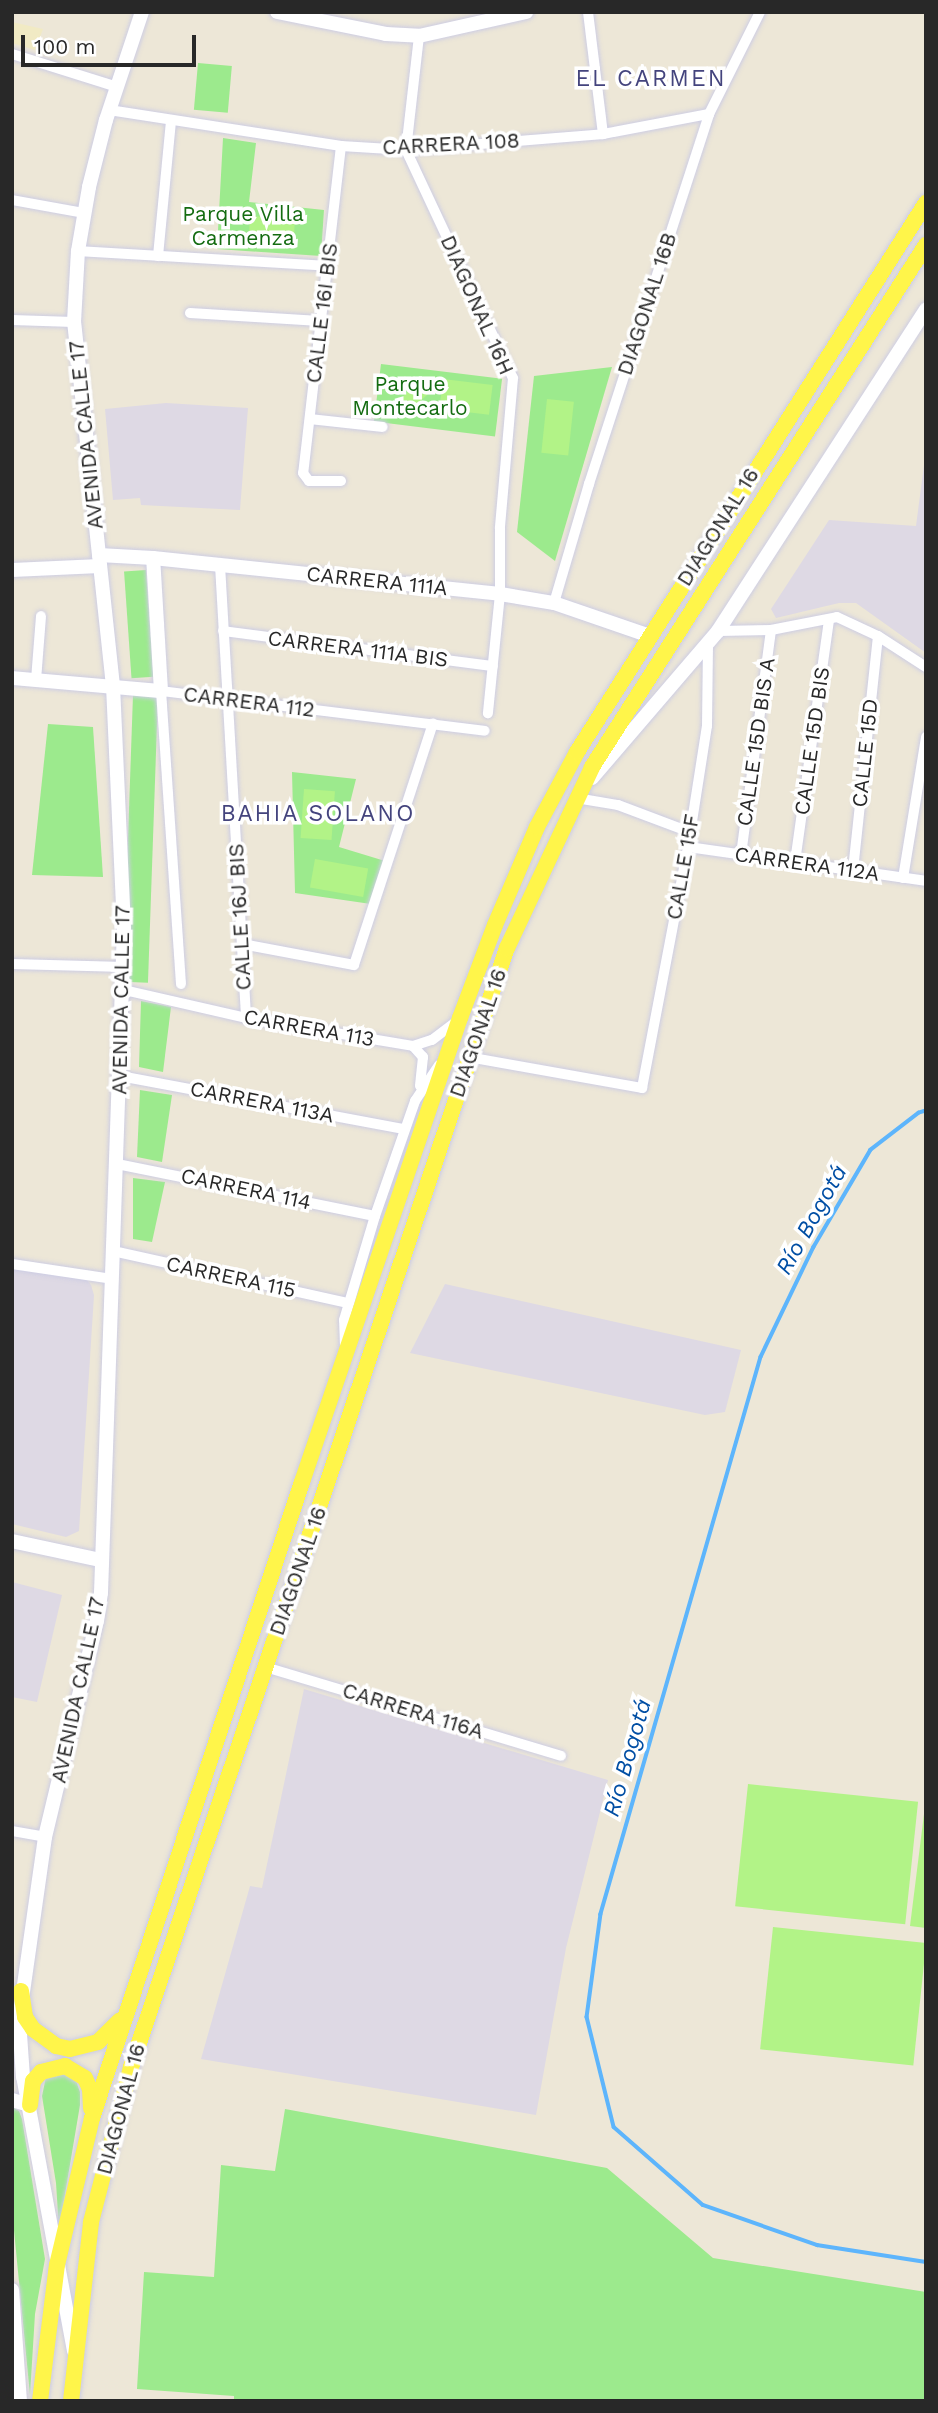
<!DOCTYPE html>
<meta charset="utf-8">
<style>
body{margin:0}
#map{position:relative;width:938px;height:2413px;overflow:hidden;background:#ede7d7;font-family:"Work Sans",sans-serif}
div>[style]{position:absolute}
.industrial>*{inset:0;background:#ded9e4}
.education>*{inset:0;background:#f1eac4}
.green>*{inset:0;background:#9cea8d;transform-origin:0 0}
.pitch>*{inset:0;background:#b2f387;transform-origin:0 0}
.stream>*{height:3.5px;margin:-1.75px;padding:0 1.75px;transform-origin:1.75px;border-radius:1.75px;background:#5db5fc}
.roads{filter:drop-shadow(0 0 2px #cdcde3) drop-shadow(0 0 2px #cdcde3)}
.street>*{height:10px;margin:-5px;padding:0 5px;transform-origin:5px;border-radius:5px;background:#fff}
.secondary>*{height:14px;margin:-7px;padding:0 7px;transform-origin:7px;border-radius:7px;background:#fff}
.primary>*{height:16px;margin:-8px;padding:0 8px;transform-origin:8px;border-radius:8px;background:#fff54a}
span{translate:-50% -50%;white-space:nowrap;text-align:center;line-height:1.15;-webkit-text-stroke:7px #fff;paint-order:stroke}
.street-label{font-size:21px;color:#282828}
.park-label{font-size:21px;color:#146c11}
.neighbourhood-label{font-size:23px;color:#44447d;letter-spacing:2px}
.water-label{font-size:23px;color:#004ea4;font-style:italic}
.frame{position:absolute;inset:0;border:14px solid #282828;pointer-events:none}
.scale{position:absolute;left:21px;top:35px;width:175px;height:32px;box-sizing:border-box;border:4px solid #282828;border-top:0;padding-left:9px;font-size:21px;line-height:24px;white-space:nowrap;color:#282828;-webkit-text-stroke:5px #fff;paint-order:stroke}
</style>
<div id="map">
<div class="industrial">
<div style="clip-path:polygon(166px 403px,248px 408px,240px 510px,141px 505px,140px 498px,113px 500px,105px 409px)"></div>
<div style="clip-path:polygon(926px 450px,926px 653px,856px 603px,839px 603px,776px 618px,771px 609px,829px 520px,916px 526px)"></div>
<div style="clip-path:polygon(12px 1267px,84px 1277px,91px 1285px,94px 1295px,79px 1531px,66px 1537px,12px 1524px)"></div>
<div style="clip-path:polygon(445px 1284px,741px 1350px,725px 1412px,705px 1415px,410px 1353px)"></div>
<div style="clip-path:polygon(12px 1582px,62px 1595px,37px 1702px,12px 1697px)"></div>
<div style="clip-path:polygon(304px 1689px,608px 1780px,566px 1948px,536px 2115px,201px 2059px,250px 1886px,262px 1888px)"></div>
</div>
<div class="education">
<div style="clip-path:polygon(12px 22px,43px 29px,35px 50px,12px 43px)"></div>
</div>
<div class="green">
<div style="left:198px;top:63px;width:34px;height:47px;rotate:5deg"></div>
<div style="clip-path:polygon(223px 138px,256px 143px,249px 202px,324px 210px,321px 256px,217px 249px)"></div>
<div style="left:381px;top:364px;width:122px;height:58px;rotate:7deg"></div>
<div style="clip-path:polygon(612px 367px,555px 561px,517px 532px,534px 376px)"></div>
<div style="left:146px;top:570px;width:107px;height:22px;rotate:86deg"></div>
<div style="left:133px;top:695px;width:25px;height:287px;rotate:2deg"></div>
<div style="clip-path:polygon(48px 724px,93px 727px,103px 877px,32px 875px)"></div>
<div style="clip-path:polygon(292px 772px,356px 779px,339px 847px,385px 861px,371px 904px,295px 893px)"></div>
<div style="clip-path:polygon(141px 1001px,171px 1007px,163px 1072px,139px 1067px)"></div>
<div style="clip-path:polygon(140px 1090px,172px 1095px,162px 1162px,137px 1157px)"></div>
<div style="clip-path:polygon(133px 1178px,165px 1182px,152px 1242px,133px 1239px)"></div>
<div style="clip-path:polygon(66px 2071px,75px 2078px,80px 2092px,80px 2105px,59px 2230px,56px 2183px,42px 2096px,46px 2077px)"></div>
<div style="clip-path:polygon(12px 2107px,19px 2111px,22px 2119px,45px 2259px,35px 2314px,30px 2395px,13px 2220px)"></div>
<div style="clip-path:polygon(285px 2109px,607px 2168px,713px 2258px,926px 2292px,926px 2401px,234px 2401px,234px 2396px,137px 2389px,144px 2272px,214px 2277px,221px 2165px,275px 2171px)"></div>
</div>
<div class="pitch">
<div style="left:250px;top:216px;width:45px;height:24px;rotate:3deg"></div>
<div style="left:443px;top:379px;width:50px;height:30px;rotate:7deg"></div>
<div style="left:419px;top:382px;width:15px;height:35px;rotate:48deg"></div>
<div style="left:547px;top:399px;width:27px;height:54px;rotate:6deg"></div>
<div style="left:304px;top:789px;width:31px;height:49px;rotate:4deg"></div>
<div style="left:315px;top:859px;width:54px;height:29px;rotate:10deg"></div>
<div style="left:748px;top:1784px;width:171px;height:123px;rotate:6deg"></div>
<div style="clip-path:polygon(925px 1806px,926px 1806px,926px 1928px,910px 1926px)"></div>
<div style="left:773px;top:1927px;width:154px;height:123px;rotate:6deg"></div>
</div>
<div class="stream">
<div style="left:926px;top:1111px;width:7px;rotate:164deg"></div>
<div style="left:919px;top:1113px;width:61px;rotate:142.4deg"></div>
<div style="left:871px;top:1150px;width:113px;rotate:120.4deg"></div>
<div style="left:814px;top:1247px;width:122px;rotate:115.7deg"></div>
<div style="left:761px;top:1357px;width:580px;rotate:106.03deg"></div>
<div style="left:601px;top:1914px;width:104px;rotate:97.7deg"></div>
<div style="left:587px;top:2017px;width:113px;rotate:76.2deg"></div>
<div style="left:614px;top:2127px;width:118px;rotate:41.2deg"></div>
<div style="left:703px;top:2205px;width:121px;rotate:19.3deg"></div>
<div style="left:817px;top:2245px;width:110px;rotate:8.9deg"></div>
</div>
<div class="roads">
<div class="street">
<div style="left:588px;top:12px;width:123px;rotate:83deg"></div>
<div style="left:419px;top:36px;width:115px;rotate:96.5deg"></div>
<div style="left:406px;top:150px;width:252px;rotate:64.9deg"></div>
<div style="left:513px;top:378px;width:151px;rotate:95deg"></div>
<div style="left:500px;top:528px;width:66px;rotate:90deg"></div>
<div style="left:500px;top:594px;width:120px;rotate:95.8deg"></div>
<div style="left:12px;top:54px;width:110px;rotate:17.4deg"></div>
<div style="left:109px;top:110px;width:235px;rotate:8.8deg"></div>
<div style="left:341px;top:146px;width:65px;rotate:3.5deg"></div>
<div style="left:406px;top:150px;width:198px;rotate:-4.6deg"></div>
<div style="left:603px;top:134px;width:108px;rotate:-10.7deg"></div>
<div style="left:341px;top:146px;width:329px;rotate:96.6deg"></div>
<div style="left:303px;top:473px;width:10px;rotate:53deg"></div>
<div style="left:309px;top:481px;width:32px"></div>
<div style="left:12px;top:200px;width:73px;rotate:10.2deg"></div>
<div style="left:78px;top:251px;width:250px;rotate:3.4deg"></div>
<div style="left:158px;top:256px;width:136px;rotate:-84.5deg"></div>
<div style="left:190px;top:313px;width:130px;rotate:3.5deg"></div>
<div style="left:12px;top:320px;width:62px;rotate:1.8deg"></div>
<div style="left:310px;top:419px;width:73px;rotate:6.3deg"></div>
<div style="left:220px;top:565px;width:454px;rotate:86.7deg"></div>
<div style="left:554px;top:603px;width:124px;rotate:-73.6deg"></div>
<div style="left:589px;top:484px;width:389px;rotate:-72deg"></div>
<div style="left:709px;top:114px;width:114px;rotate:-63.4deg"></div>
<div style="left:223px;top:631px;width:272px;rotate:7.4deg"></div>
<div style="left:718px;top:631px;width:53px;rotate:-1.1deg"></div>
<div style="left:771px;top:630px;width:67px;rotate:-11.1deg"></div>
<div style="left:837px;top:617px;width:45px;rotate:24.9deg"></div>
<div style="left:878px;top:636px;width:57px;rotate:32.9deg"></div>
<div style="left:36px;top:680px;width:64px;rotate:-85.5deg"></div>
<div style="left:576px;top:798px;width:43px;rotate:9.5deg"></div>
<div style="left:618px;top:805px;width:77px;rotate:20.6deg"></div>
<div style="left:688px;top:847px;width:240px;rotate:8.1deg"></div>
<div style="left:741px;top:855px;width:227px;rotate:-82.4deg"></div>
<div style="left:795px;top:862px;width:245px;rotate:-82deg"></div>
<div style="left:853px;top:870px;width:235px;rotate:-83.9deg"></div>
<div style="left:903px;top:878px;width:143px;rotate:-80.7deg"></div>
<div style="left:242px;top:944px;width:114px;rotate:10.6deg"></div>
<div style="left:354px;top:965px;width:254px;rotate:-71.9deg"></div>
<div style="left:12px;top:964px;width:113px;rotate:1.5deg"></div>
<div style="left:181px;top:984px;width:294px;rotate:-93.9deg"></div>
<div style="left:161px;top:691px;width:326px;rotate:7deg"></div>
<div style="left:124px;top:990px;width:125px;rotate:12.9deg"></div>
<div style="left:246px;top:1018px;width:169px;rotate:9.5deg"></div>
<div style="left:413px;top:1046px;width:20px;rotate:-18deg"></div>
<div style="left:432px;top:1040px;width:31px;rotate:-37deg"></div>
<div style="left:413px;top:1046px;width:15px;rotate:48deg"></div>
<div style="left:423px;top:1057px;width:29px;rotate:96deg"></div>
<div style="left:468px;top:1057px;width:177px;rotate:10.1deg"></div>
<div style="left:642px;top:1088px;width:245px;rotate:-79.2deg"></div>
<div style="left:688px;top:847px;width:122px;rotate:-81.1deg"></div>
<div style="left:707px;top:726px;width:82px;rotate:-89.3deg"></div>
<div style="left:120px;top:1076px;width:289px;rotate:10.6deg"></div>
<div style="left:117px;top:1164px;width:263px;rotate:11.4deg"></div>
<div style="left:113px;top:1251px;width:241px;rotate:12.5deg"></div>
<div style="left:12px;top:1264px;width:101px;rotate:8.5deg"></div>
<div style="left:345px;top:1346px;width:26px;rotate:-92deg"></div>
<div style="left:344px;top:1320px;width:109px;rotate:-73.4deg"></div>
<div style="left:375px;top:1216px;width:122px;rotate:-70.8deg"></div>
<div style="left:415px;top:1101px;width:43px;rotate:-56.3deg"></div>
<div style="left:265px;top:1667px;width:309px;rotate:16.7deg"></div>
<div style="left:12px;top:1831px;width:34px;rotate:10deg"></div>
</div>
<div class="secondary">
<div style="left:277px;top:12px;width:111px;rotate:11.4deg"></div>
<div style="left:386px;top:34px;width:33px;rotate:3deg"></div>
<div style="left:419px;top:36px;width:110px;rotate:-12.6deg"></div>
<div style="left:99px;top:555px;width:54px;rotate:3.2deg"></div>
<div style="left:153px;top:558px;width:349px;rotate:5.9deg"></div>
<div style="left:500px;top:594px;width:55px;rotate:9.5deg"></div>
<div style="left:554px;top:603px;width:102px;rotate:19deg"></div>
<div style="left:12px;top:570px;width:88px;rotate:-2.6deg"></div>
<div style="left:12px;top:678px;width:150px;rotate:5deg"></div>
<div style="left:161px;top:691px;width:133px;rotate:-93.4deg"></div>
<div style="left:592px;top:778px;width:194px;rotate:-49.4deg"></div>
<div style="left:718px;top:631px;width:383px;rotate:-57.1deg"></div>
<div style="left:12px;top:1541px;width:91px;rotate:12.1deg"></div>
<div style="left:12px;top:2100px;width:19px;rotate:16deg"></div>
<div style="left:12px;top:2290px;width:111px;rotate:85.9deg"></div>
<div style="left:74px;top:2351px;width:279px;rotate:-100.5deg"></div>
<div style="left:23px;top:2077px;width:57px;rotate:-94deg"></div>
<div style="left:19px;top:2020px;width:185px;rotate:-81.9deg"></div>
<div style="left:45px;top:1837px;width:222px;rotate:-76.5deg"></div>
<div style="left:97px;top:1621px;width:28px;rotate:-82deg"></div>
<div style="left:101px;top:1593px;width:665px;rotate:-88.02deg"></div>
<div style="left:124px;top:928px;width:242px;rotate:-92.6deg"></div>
<div style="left:113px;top:686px;width:366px;rotate:-96.1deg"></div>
<div style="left:74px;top:322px;width:71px;rotate:-86.8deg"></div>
<div style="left:78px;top:251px;width:65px;rotate:-80.2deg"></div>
<div style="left:89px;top:187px;width:69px;rotate:-75.8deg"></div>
<div style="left:106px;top:120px;width:114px;rotate:-71.6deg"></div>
</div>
<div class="primary">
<div style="left:21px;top:1991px;width:26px;rotate:81deg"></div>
<div style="left:25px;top:2017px;width:14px;rotate:56deg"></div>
<div style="left:33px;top:2029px;width:29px;rotate:36deg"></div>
<div style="left:56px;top:2046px;width:14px;rotate:12deg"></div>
<div style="left:70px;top:2049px;width:29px;rotate:-14deg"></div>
<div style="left:98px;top:2042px;width:30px;rotate:-45deg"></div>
<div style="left:30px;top:2105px;width:24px;rotate:-83deg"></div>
<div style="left:33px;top:2081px;width:12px;rotate:-48deg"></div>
<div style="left:41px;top:2072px;width:25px;rotate:-14deg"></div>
<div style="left:65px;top:2066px;width:23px;rotate:31deg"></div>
<div style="left:85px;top:2078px;width:12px;rotate:66deg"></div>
<div style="left:90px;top:2089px;width:19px;rotate:87deg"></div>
<div style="left:40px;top:2401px;width:137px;rotate:-82.9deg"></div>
<div style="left:57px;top:2265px;width:151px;rotate:-76.6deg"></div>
<div style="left:92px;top:2118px;width:670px;rotate:-71.73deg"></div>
<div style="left:302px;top:1482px;width:490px;rotate:-71.2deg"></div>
<div style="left:460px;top:1018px;width:99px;rotate:-69.4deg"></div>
<div style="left:495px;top:925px;width:107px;rotate:-66.8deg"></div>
<div style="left:537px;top:827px;width:85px;rotate:-61.9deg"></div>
<div style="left:577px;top:752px;width:651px;rotate:-57.56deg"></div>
<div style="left:71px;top:2401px;width:180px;rotate:-83.6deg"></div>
<div style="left:91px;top:2222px;width:160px;rotate:-75.5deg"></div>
<div style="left:131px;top:2067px;width:1180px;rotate:-71.43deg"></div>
<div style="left:507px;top:948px;width:200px;rotate:-64.8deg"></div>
<div style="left:592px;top:767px;width:620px;rotate:-57.39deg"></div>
</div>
</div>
<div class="street-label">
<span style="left:451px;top:144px;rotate:-3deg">CARRERA 108</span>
<span style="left:647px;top:304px;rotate:-72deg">DIAGONAL 16B</span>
<span style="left:477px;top:305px;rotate:66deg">DIAGONAL 16H</span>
<span style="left:322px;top:313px;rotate:-83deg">CALLE 16I BIS</span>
<span style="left:86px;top:435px;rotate:-96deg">AVENIDA CALLE 17</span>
<span style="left:718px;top:527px;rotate:-58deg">DIAGONAL 16</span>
<span style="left:377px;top:581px;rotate:6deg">CARRERA 111A</span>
<span style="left:358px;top:649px;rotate:7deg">CARRERA 111A BIS</span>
<span style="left:249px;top:702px;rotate:7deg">CARRERA 112</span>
<span style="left:812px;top:741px;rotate:-82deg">CALLE 15D BIS</span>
<span style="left:756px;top:742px;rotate:-82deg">CALLE 15D BIS A</span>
<span style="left:865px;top:753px;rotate:-84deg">CALLE 15D</span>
<span style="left:807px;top:864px;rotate:8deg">CARRERA 112A</span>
<span style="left:683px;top:867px;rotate:-80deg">CALLE 15F</span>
<span style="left:240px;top:917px;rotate:-93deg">CALLE 16J BIS</span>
<span style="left:121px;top:1000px;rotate:-89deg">AVENIDA CALLE 17</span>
<span style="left:309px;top:1028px;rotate:10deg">CARRERA 113</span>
<span style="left:478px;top:1033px;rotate:-71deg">DIAGONAL 16</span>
<span style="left:262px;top:1102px;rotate:11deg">CARRERA 113A</span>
<span style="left:246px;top:1189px;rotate:12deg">CARRERA 114</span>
<span style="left:231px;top:1277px;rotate:12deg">CARRERA 115</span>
<span style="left:298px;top:1571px;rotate:-71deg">DIAGONAL 16</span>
<span style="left:78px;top:1690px;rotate:-78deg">AVENIDA CALLE 17</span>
<span style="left:413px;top:1711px;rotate:17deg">CARRERA 116A</span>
<span style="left:121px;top:2109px;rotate:-75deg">DIAGONAL 16</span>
</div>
<div class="park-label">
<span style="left:243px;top:226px">Parque Villa<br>Carmenza</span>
<span style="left:410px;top:396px">Parque<br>Montecarlo</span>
</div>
<div class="neighbourhood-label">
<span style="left:651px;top:79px">EL CARMEN</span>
<span style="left:318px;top:814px">BAHIA SOLANO</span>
</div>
<div class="water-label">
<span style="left:812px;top:1220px;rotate:-61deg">Río Bogotá</span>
<span style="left:628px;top:1758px;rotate:-74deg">Río Bogotá</span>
</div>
<div class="frame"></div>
<div class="scale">100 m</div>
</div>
